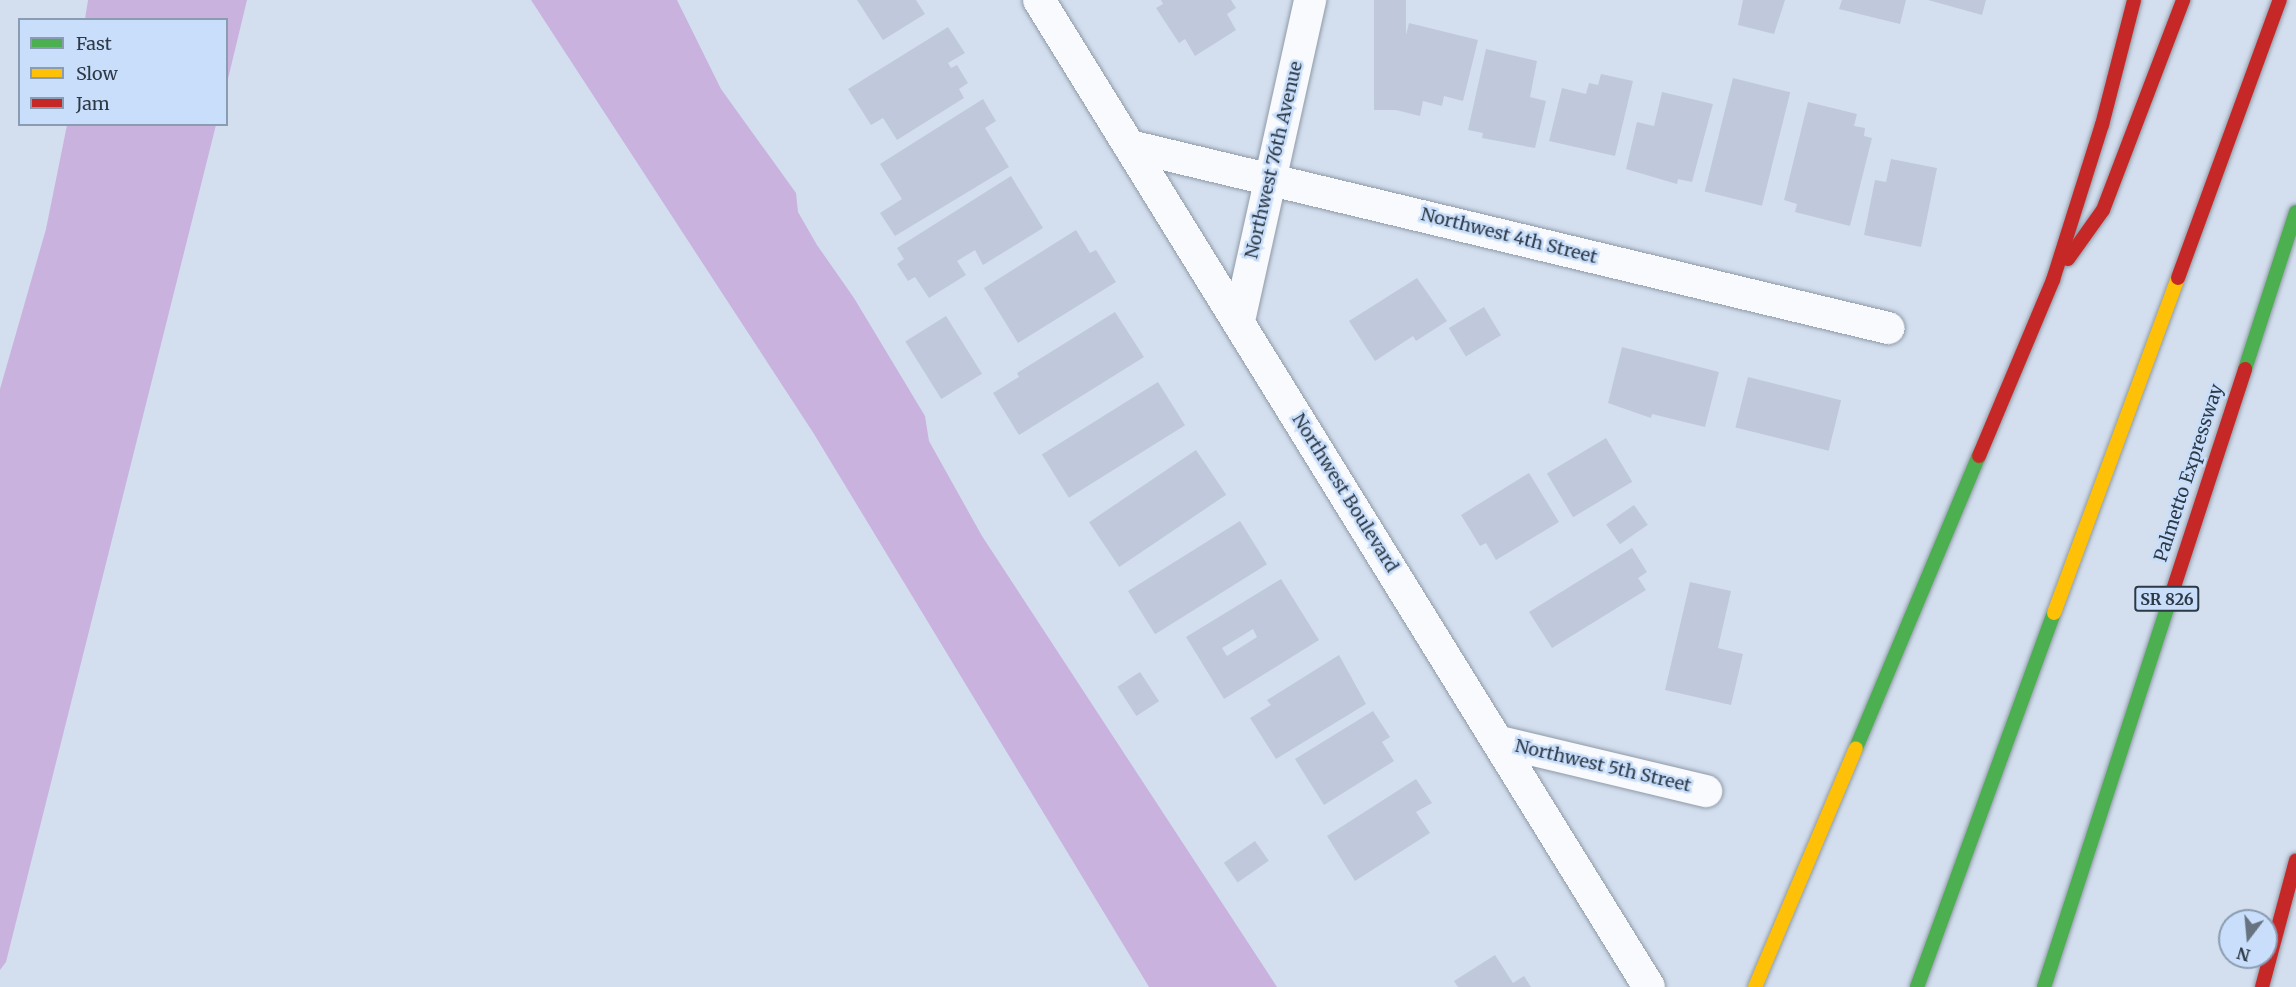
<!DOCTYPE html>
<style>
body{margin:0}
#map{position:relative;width:2296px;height:987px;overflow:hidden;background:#d3dfef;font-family:Merriweather,serif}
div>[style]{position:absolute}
.water>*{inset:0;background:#c9b3de}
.building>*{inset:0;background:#c0c8db;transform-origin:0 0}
.roads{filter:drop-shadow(0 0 2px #909aa7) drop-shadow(0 0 2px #909aa7)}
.street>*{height:32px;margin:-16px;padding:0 16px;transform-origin:16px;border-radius:16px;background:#f8fafd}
.fast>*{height:14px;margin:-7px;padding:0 7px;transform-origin:7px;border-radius:7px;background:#4caf50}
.slow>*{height:14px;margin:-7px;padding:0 7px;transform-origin:7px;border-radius:7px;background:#ffc107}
.jam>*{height:14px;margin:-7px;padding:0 7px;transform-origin:7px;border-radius:7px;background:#c62828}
span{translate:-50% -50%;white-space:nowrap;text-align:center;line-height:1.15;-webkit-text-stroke:5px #c8defa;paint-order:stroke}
.shield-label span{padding:2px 4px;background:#c8defa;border:2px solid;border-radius:4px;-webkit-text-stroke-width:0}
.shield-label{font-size:16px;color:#2e3946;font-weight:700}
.street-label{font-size:18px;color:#2e3946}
.legend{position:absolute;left:18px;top:18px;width:210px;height:108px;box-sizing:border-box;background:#c8defa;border:2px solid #8a9cb2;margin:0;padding:8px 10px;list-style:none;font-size:18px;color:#2e3946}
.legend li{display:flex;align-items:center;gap:12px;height:30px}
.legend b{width:30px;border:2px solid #8a9cb2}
.north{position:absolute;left:2218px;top:909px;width:60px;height:60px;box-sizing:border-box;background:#c8defa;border:2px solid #8a9cb2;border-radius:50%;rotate:196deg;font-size:16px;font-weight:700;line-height:24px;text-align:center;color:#2e3946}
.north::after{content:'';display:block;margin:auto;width:21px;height:27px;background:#687381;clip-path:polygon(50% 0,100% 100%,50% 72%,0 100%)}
</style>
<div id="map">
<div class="water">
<div style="clip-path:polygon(88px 0,247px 0,227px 83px,226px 20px,85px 19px)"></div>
<div style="clip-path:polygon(531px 0,677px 0,721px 89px,796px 193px,798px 212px,817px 245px,854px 298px,925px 416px,929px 441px,982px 536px,1277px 987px,1149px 987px,814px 434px)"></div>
<div style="clip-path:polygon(67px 125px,216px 125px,6px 962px,0 970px,0 389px,46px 229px)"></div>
</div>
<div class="building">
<div style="clip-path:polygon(857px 0,916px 0,925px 14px,883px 40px)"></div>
<div style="clip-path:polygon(1161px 0,1231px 0,1236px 8px,1227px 14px,1236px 30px,1195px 56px,1185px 39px,1179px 43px,1156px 8px,1163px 4px)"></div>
<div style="left:1374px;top:0;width:32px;height:110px"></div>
<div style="clip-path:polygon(1743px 0,1785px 0,1774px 34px,1738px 25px)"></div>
<div style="clip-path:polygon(1842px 0,1906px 0,1900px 24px,1839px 9px)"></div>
<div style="clip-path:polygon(1928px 0,1986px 0,1982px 15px)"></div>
<div style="clip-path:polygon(1409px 23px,1478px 40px,1463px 101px,1444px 96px,1442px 106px,1423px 101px,1420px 116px,1388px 108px)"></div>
<div style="clip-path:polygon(948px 27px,965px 53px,948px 63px,951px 68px,957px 65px,968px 83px,959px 89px,964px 98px,897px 140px,883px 118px,871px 125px,848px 89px)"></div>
<div style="clip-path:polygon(1486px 49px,1537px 61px,1530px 97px,1546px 101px,1535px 148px,1482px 138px,1483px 133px,1468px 130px)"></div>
<div style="clip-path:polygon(1601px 74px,1633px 81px,1615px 156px,1549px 141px,1562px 88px,1586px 94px,1589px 83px,1598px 85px)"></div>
<div style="left:1733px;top:78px;width:59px;height:117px;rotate:14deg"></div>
<div style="clip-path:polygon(1662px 92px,1713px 104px,1692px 182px,1678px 179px,1677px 184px,1626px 169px,1637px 122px,1654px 126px)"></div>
<div style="clip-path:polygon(983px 99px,996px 121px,985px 128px,1009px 167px,895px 236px,880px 213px,902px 199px,880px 164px)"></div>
<div style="clip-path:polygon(1808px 102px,1857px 114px,1854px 126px,1865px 128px,1864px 136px,1872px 138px,1850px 226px,1795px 212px,1797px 204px,1784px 200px)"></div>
<div style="clip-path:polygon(1891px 159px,1937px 168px,1921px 247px,1864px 235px,1875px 180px,1886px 182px)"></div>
<div style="clip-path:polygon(1011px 176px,1043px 228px,983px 265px,975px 250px,957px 261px,966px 275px,929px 298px,915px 277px,908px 281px,897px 264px,904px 259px,897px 248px)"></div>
<div style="clip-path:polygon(1076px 230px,1090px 253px,1096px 250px,1116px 282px,1018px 343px,984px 288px)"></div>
<div style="clip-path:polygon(1417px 278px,1447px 321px,1416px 341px,1413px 336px,1375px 361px,1349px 321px)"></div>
<div style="left:1484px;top:307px;width:33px;height:41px;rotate:59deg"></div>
<div style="clip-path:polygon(1115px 312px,1144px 357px,1019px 435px,993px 393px,1019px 377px,1017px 373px)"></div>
<div style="left:946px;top:316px;width:68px;height:48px;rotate:58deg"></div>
<div style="clip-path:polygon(1622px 347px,1719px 372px,1705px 427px,1652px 414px,1651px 418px,1608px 403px)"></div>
<div style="left:1748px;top:377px;width:96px;height:52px;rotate:14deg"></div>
<div style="left:1158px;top:382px;width:51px;height:137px;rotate:58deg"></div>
<div style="left:1606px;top:438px;width:51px;height:69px;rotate:59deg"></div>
<div style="left:1196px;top:450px;width:54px;height:129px;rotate:56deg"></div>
<div style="clip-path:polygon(1529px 473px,1559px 522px,1496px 560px,1486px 543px,1480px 546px,1461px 515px)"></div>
<div style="left:1634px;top:505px;width:24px;height:34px;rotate:55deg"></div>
<div style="left:1240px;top:521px;width:51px;height:132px;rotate:58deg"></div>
<div style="clip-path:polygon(1632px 548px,1647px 572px,1638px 578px,1646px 590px,1552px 648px,1529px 612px)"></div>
<div style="clip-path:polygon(evenodd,1281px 579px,1319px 640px,1224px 699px,1186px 637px,1281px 579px,1253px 629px,1257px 637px,1227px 656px,1222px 648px,1253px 629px)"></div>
<div style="clip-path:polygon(1690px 582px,1731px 591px,1718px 648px,1743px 654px,1731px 705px,1665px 690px)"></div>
<div style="clip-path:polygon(1339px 655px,1366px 704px,1276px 759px,1250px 718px,1271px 705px,1267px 700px)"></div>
<div style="left:1140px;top:672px;width:35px;height:27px;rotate:57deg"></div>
<div style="clip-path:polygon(1373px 711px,1390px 737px,1382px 742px,1394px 761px,1324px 805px,1295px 759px)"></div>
<div style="clip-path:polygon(1416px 779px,1432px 803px,1416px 812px,1430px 833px,1355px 881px,1327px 836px)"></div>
<div style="left:1255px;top:841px;width:24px;height:38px;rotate:55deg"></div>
<div style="clip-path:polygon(1495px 955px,1513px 983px,1524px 976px,1531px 987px,1458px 987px,1454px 981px)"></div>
</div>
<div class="roads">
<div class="street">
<div style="left:1039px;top:0;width:1160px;rotate:58.28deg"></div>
<div style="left:1130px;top:146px;width:780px;rotate:13.5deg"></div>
<div style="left:1239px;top:321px;width:329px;rotate:-77.5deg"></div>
<div style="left:1500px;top:742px;width:212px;rotate:13.4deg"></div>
</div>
<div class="fast">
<div style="left:2245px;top:369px;width:165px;rotate:-72deg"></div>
<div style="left:1856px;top:748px;width:317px;rotate:-67.2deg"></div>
<div style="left:1917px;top:987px;width:398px;rotate:-69.9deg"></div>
<div style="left:2044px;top:987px;width:408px;rotate:-72deg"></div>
</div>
<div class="slow">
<div style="left:2054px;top:613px;width:357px;rotate:-69.7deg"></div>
<div style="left:1755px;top:987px;width:259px;rotate:-67.1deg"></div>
</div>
<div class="jam">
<div style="left:2068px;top:259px;width:60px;rotate:-54.5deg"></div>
<div style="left:2103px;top:210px;width:225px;rotate:-69.1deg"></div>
<div style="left:2178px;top:278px;width:296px;rotate:-69.9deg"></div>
<div style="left:1979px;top:456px;width:191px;rotate:-67.2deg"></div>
<div style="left:2053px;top:280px;width:163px;rotate:-72.5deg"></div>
<div style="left:2102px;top:125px;width:129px;rotate:-75.6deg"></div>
<div style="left:2170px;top:599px;width:242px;rotate:-71.9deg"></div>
<div style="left:2262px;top:987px;width:131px;rotate:-75deg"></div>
</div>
</div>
<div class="shield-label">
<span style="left:2167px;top:599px">SR 826</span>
</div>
<div class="street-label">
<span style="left:1274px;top:160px;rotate:-77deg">Northwest 76th Avenue</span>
<span style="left:1509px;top:236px;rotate:14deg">Northwest 4th Street</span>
<span style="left:2189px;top:473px;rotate:-72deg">Palmetto Expressway</span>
<span style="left:1345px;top:493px;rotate:58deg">Northwest Boulevard</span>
<span style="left:1603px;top:766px;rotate:13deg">Northwest 5th Street</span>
</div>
<ul class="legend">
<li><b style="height:8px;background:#4caf50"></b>Fast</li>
<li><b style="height:8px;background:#ffc107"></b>Slow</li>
<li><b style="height:8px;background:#c62828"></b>Jam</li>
</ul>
<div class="north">N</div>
</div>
